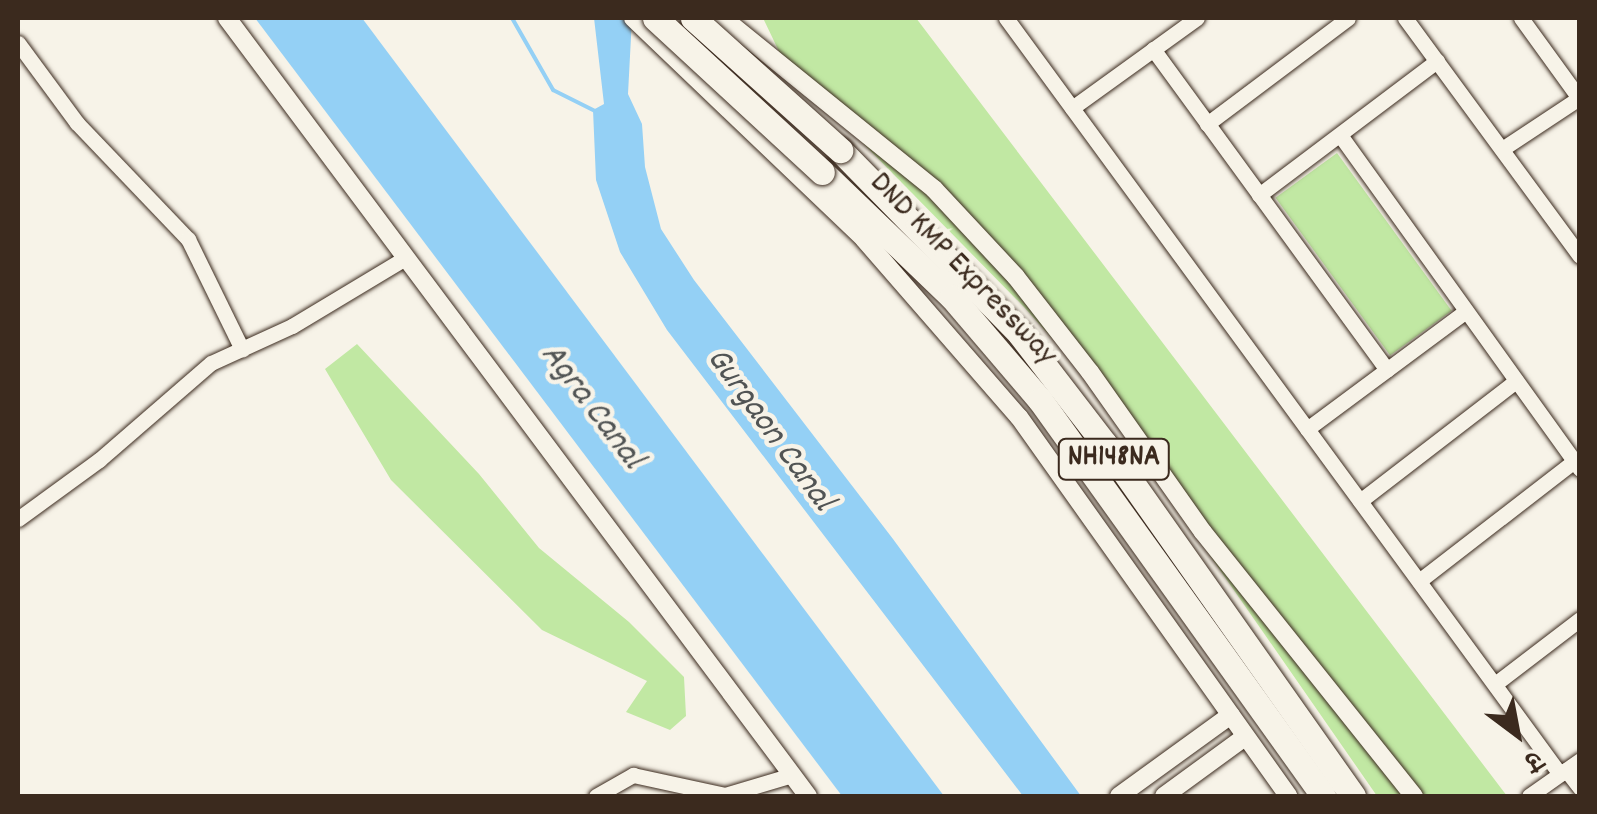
<!DOCTYPE html>
<meta charset="utf-8">
<style>
body{margin:0}
#map{position:relative;width:1597px;height:814px;overflow:hidden;background:#f7f3e8;font-family:Dekko,"Playpen Sans Deva",sans-serif}
div>[style]{position:absolute}
.green>*{inset:0;background:#c1e8a3;transform-origin:0 0}
.water>*{inset:0;background:#94d0f5}
.stream>*{height:4px;margin:-2px;padding:0 2px;transform-origin:2px;border-radius:2px;background:#94d0f5}
.roads{filter:drop-shadow(0 0 2px #3b2a1e) drop-shadow(0 0 2px #3b2a1e)}
.minor>*{height:15px;margin:-7.5px;padding:0 7.5px;transform-origin:7.5px;border-radius:7.5px;background:#f7f3e8}
.tertiary>*{height:18px;margin:-9px;padding:0 9px;transform-origin:9px;border-radius:9px;background:#f7f3e8}
.trunk>*{height:25px;margin:-12.5px;padding:0 12.5px;transform-origin:12.5px;border-radius:12.5px;background:#f7f3e8}
.bridges{filter:drop-shadow(0 0 2px #3b2a1e) drop-shadow(0 0 2px #3b2a1e)}
.trunk-bridge>*{height:25px;margin:-12.5px;padding:0 12.5px;transform-origin:12.5px;border-radius:12.5px;background:#f7f3e8}
span{translate:-50% -50%;white-space:nowrap;text-align:center;line-height:1.15;-webkit-text-stroke:9px #f7f3e8;paint-order:stroke}
.shield-label span{padding:2px 8px;background:#f7f3e8;border:2px solid;border-radius:8px;-webkit-text-stroke-width:0}
.shield-label{font-size:30px;color:#3b2a1e;font-weight:700}
.street-label{font-size:32px;color:#3b2a1e}
.water-label{font-size:35px;color:#515454;font-style:italic}
.frame{position:absolute;inset:0;border:20px solid #3b2a1e;pointer-events:none}
.north{position:absolute;left:1467px;top:684px;width:100px;height:100px;-webkit-text-stroke:8px #f7f3e8;paint-order:stroke;rotate:148deg;font-size:28px;font-weight:700;line-height:40px;text-align:center;color:#3b2a1e}
.north::after{content:'';display:block;margin:auto;width:35px;height:45px;background:#3b2a1e;clip-path:polygon(50% 0,100% 100%,50% 72%,0 100%)}
</style>
<div id="map">
<div class="green">
<div style="clip-path:polygon(763px 18px,916px 18px,1507px 796px,1377px 796px,1083px 373px,1024px 307px,785px 64px)"></div>
<div style="left:1337px;top:153px;width:195px;height:76px;rotate:54deg"></div>
<div style="clip-path:polygon(357px 344px,479px 474px,539px 548px,629px 622px,684px 677px,686px 716px,670px 730px,626px 712px,647px 681px,542px 630px,391px 480px,325px 369px)"></div>
</div>
<div class="water">
<div style="clip-path:polygon(255px 18px,362px 18px,944px 796px,842px 796px)"></div>
<div style="clip-path:polygon(594px 18px,632px 18px,628px 94px,642px 124px,645px 167px,661px 229px,694px 280px,893px 539px,1081px 796px,1023px 796px,667px 330px,620px 252px,596px 180px,593px 110px,604px 104px)"></div>
</div>
<div class="stream">
<div style="left:512px;top:18px;width:83px;rotate:60.3deg"></div>
<div style="left:553px;top:90px;width:47px;rotate:26.6deg"></div>
</div>
<div class="roads">
<div class="minor">
<div style="left:1006px;top:18px;width:937px;rotate:53.77deg"></div>
<div style="left:1405px;top:18px;width:295px;rotate:53.7deg"></div>
<div style="left:18px;top:43px;width:99px;rotate:53.6deg"></div>
<div style="left:77px;top:123px;width:161px;rotate:46.3deg"></div>
<div style="left:188px;top:239px;width:123px;rotate:63.9deg"></div>
<div style="left:1153px;top:49px;width:397px;rotate:53.9deg"></div>
<div style="left:1072px;top:108px;width:154px;rotate:-35.8deg"></div>
<div style="left:1207px;top:124px;width:176px;rotate:-36.9deg"></div>
<div style="left:1340px;top:135px;width:411px;rotate:54.3deg"></div>
<div style="left:1502px;top:149px;width:92px;rotate:-33.5deg"></div>
<div style="left:1579px;top:98px;width:99px;rotate:-125.9deg"></div>
<div style="left:1259px;top:195px;width:223px;rotate:-37deg"></div>
<div style="left:1307px;top:429px;width:198px;rotate:-36.6deg"></div>
<div style="left:1360px;top:501px;width:197px;rotate:-37.6deg"></div>
<div style="left:18px;top:519px;width:100px;rotate:-36.1deg"></div>
<div style="left:99px;top:460px;width:148px;rotate:-40.9deg"></div>
<div style="left:211px;top:363px;width:89px;rotate:-24.6deg"></div>
<div style="left:292px;top:326px;width:132px;rotate:-31deg"></div>
<div style="left:1419px;top:581px;width:196px;rotate:-37.7deg"></div>
<div style="left:1495px;top:684px;width:107px;rotate:-37.4deg"></div>
<div style="left:1566px;top:770px;width:23px;rotate:52deg"></div>
<div style="left:596px;top:796px;width:43px;rotate:-29.6deg"></div>
<div style="left:633px;top:775px;width:94px;rotate:12.3deg"></div>
<div style="left:725px;top:795px;width:70px;rotate:-16.6deg"></div>
<div style="left:1529px;top:796px;width:62px;rotate:-35.2deg"></div>
</div>
<div class="tertiary">
<div style="left:227px;top:18px;width:971px;rotate:53.25deg"></div>
<div style="left:633px;top:18px;width:320px;rotate:43.7deg"></div>
<div style="left:864px;top:239px;width:236px;rotate:49deg"></div>
<div style="left:1019px;top:417px;width:465px;rotate:54.6deg"></div>
<div style="left:723px;top:18px;width:272px;rotate:39deg"></div>
<div style="left:934px;top:189px;width:120px;rotate:47deg"></div>
<div style="left:1016px;top:277px;width:120px;rotate:52.1deg"></div>
<div style="left:1090px;top:372px;width:196px;rotate:54.8deg"></div>
<div style="left:1203px;top:532px;width:338px;rotate:51.4deg"></div>
<div style="left:1119px;top:796px;width:138px;rotate:-35.9deg"></div>
<div style="left:1164px;top:796px;width:100px;rotate:-36.1deg"></div>
</div>
<div class="trunk">
<div style="left:840px;top:150px;width:257px;rotate:45.6deg"></div>
<div style="left:1020px;top:334px;width:138px;rotate:52.4deg"></div>
<div style="left:1104px;top:443px;width:432px;rotate:54.8deg"></div>
<div style="left:822px;top:172px;width:180px;rotate:43.9deg"></div>
<div style="left:952px;top:297px;width:135px;rotate:49.5deg"></div>
<div style="left:1040px;top:400px;width:487px;rotate:54.4deg"></div>
</div>
</div>
<div class="bridges">
<div class="trunk-bridge">
<div style="left:655px;top:18px;width:227px;rotate:42.7deg"></div>
<div style="left:693px;top:18px;width:198px;rotate:41.9deg"></div>
</div>
</div>
<div class="shield-label">
<span style="left:1114px;top:459px">NH148NA</span>
</div>
<div class="street-label">
<span style="left:962px;top:270px;rotate:46deg">DND KMP Expressway</span>
</div>
<div class="water-label">
<span style="left:591px;top:407px;rotate:53deg">Agra Canal</span>
<span style="left:769px;top:430px;rotate:54deg">Gurgaon Canal</span>
</div>
<div class="frame"></div>
<div class="north">उ</div>
</div>
